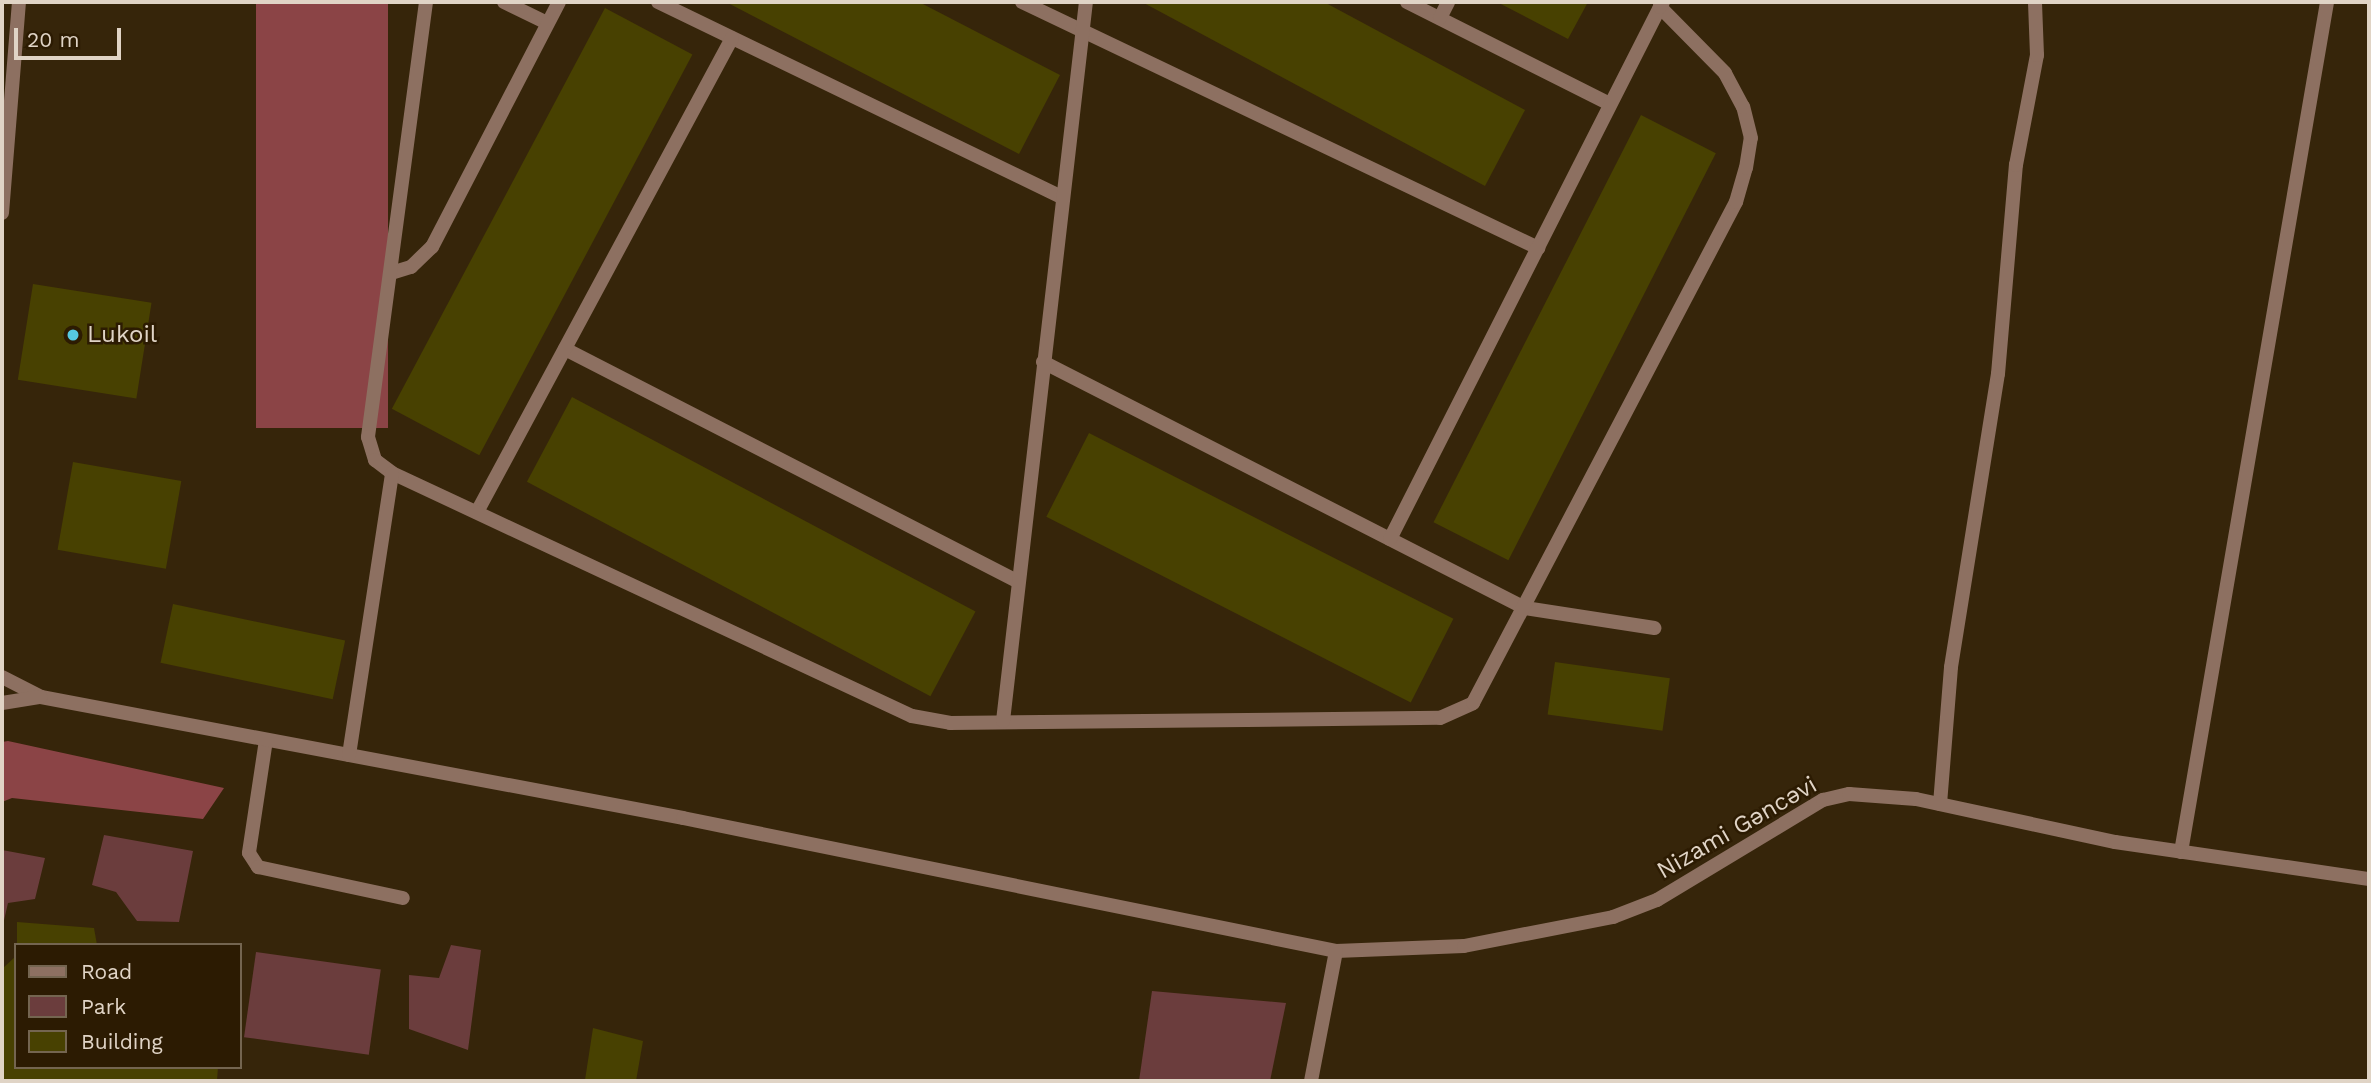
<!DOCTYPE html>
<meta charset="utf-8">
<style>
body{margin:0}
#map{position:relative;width:2371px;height:1083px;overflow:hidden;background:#36250a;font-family:"Work Sans",sans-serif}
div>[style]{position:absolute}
.green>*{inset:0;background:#6b3d3d;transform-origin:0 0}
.forest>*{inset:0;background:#8b4446;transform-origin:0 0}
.building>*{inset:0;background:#484101;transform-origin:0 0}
.lane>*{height:14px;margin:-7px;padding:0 7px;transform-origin:7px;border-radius:7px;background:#8d7061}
.street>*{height:14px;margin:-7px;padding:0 7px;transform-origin:7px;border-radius:7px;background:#8d7061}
.dots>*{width:19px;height:19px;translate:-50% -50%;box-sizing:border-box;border:4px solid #2c1b02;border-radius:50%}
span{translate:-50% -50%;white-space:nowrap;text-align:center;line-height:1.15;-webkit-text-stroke:5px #2c1b02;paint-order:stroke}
.poi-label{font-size:24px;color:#e0d4c6}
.left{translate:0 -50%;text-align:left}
.street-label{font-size:24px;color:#e0d4c6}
.frame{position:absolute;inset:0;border:4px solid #e0d4c6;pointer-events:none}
.legend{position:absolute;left:14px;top:943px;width:228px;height:126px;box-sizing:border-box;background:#2c1b02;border:2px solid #746550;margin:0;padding:9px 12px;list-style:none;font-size:21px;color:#e0d4c6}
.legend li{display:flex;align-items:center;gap:14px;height:35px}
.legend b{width:35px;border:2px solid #746550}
.scale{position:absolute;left:14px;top:28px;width:107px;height:32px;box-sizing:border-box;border:4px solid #e0d4c6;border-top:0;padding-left:9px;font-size:21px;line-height:24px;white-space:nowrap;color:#e0d4c6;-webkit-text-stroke:5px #2c1b02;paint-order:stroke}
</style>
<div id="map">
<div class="green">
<div style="clip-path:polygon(104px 835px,193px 851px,179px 922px,137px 921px,116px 892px,92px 885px)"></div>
<div style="clip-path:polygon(2px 850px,45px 858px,35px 899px,8px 903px,2px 929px)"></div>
<div style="clip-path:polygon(451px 945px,481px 950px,468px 1050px,409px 1029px,409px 975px,439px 978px)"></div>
<div style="left:256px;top:952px;width:126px;height:86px;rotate:8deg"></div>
<div style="clip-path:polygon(1152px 991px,1286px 1003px,1270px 1081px,1139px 1081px)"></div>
</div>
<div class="forest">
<div style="left:256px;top:2px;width:132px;height:426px"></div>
<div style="clip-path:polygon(8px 741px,224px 788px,203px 819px,12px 798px,2px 802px,2px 742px)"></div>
</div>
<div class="building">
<div style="clip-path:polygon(726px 2px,919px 2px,1060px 75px,1019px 154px)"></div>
<div style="clip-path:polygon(1142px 2px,1324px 2px,1525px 110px,1485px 186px)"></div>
<div style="clip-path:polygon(1497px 2px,1588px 2px,1568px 39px)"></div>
<div style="left:605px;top:8px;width:99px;height:454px;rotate:28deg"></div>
<div style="left:1641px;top:115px;width:84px;height:457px;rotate:27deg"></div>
<div style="left:33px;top:284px;width:120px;height:97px;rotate:9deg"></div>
<div style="left:572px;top:397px;width:457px;height:96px;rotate:28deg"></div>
<div style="left:1089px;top:433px;width:409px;height:94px;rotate:27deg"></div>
<div style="left:73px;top:462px;width:110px;height:89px;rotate:10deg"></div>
<div style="left:173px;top:604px;width:176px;height:60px;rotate:12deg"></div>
<div style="left:1555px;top:662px;width:116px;height:53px;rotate:8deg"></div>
<div style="clip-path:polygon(17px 922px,94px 928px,97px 945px,17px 945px)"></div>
<div style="clip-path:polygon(16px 956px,16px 1067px,218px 1067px,217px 1081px,2px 1081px,2px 969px)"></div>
<div style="clip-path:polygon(593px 1028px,643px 1041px,636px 1081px,585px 1080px)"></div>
</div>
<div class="lane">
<div style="left:504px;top:2px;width:48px;rotate:26deg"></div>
<div style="left:658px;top:2px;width:449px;rotate:25.8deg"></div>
<div style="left:1022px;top:2px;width:572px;rotate:25.49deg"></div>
<div style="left:1407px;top:2px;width:227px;rotate:26.7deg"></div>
<div style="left:1440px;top:18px;width:18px;rotate:-63deg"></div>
<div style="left:2px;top:213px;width:212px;rotate:-85.4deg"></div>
<div style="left:391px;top:273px;width:21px;rotate:-17deg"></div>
<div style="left:411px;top:267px;width:29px;rotate:-44deg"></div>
<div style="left:432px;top:247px;width:276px;rotate:-62.6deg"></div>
<div style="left:565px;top:349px;width:508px;rotate:27.17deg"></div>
<div style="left:1043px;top:362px;width:541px;rotate:27.04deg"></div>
<div style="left:1525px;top:608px;width:131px;rotate:8.8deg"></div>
<div style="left:477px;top:512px;width:538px;rotate:-61.72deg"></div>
<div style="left:1390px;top:539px;width:597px;rotate:-63.09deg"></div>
<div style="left:266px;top:740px;width:114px;rotate:98.6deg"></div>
<div style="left:249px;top:853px;width:17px;rotate:57deg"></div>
<div style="left:258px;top:867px;width:148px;rotate:12.1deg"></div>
<div style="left:1940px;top:804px;width:137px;rotate:-85.4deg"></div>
<div style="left:1951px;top:667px;width:297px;rotate:-80.9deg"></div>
<div style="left:1998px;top:374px;width:210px;rotate:-85.1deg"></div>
<div style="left:2016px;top:165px;width:112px;rotate:-79.2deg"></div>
<div style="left:2037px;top:55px;width:53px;rotate:-92.2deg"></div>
<div style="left:2181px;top:852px;width:862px;rotate:-80.25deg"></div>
</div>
<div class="street">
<div style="left:426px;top:2px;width:439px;rotate:97.6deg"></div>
<div style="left:368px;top:437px;width:24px;rotate:73deg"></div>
<div style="left:375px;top:460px;width:21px;rotate:37deg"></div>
<div style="left:392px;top:473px;width:574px;rotate:25.05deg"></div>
<div style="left:912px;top:716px;width:39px;rotate:10deg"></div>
<div style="left:950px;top:723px;width:490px;rotate:-0.6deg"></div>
<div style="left:1440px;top:718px;width:36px;rotate:-24deg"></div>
<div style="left:1473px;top:703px;width:566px;rotate:-62.3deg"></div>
<div style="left:1736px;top:202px;width:35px;rotate:-74deg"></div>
<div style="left:1746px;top:168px;width:30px;rotate:-81deg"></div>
<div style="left:1751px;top:138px;width:32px;rotate:-104deg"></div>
<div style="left:1743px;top:107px;width:38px;rotate:-118deg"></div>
<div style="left:1725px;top:73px;width:93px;rotate:-134.6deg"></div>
<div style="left:1660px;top:7px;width:6px;rotate:-59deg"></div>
<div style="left:2px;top:677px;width:44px;rotate:27.1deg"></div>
<div style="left:41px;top:697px;width:653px;rotate:10.67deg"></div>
<div style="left:683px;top:818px;width:666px;rotate:11.51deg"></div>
<div style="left:1336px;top:951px;width:128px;rotate:-2.2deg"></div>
<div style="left:1464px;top:946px;width:152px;rotate:-11deg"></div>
<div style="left:1613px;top:917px;width:47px;rotate:-21.1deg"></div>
<div style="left:1657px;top:900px;width:194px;rotate:-31.1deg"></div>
<div style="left:1823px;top:800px;width:27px;rotate:-13deg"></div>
<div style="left:1849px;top:794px;width:67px;rotate:4.3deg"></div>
<div style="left:1916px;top:799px;width:204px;rotate:12.2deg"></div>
<div style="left:2115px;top:842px;width:257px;rotate:8.3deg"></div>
<div style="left:2px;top:703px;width:39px;rotate:-9deg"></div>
<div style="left:1003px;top:721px;width:724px;rotate:-83.42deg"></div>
<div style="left:349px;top:755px;width:285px;rotate:-81.3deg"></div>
<div style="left:1311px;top:1081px;width:132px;rotate:-79.1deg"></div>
</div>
<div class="dots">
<div style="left:73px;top:335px;background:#56c9e1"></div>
</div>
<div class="poi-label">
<span class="left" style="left:87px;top:335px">Lukoil</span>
</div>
<div class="street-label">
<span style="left:1737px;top:828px;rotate:-30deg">Nizami Gəncəvi</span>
</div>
<div class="frame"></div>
<ul class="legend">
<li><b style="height:9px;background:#8d7061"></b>Road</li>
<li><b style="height:19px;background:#6b3d3d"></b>Park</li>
<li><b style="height:19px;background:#484101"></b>Building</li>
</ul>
<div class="scale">20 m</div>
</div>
